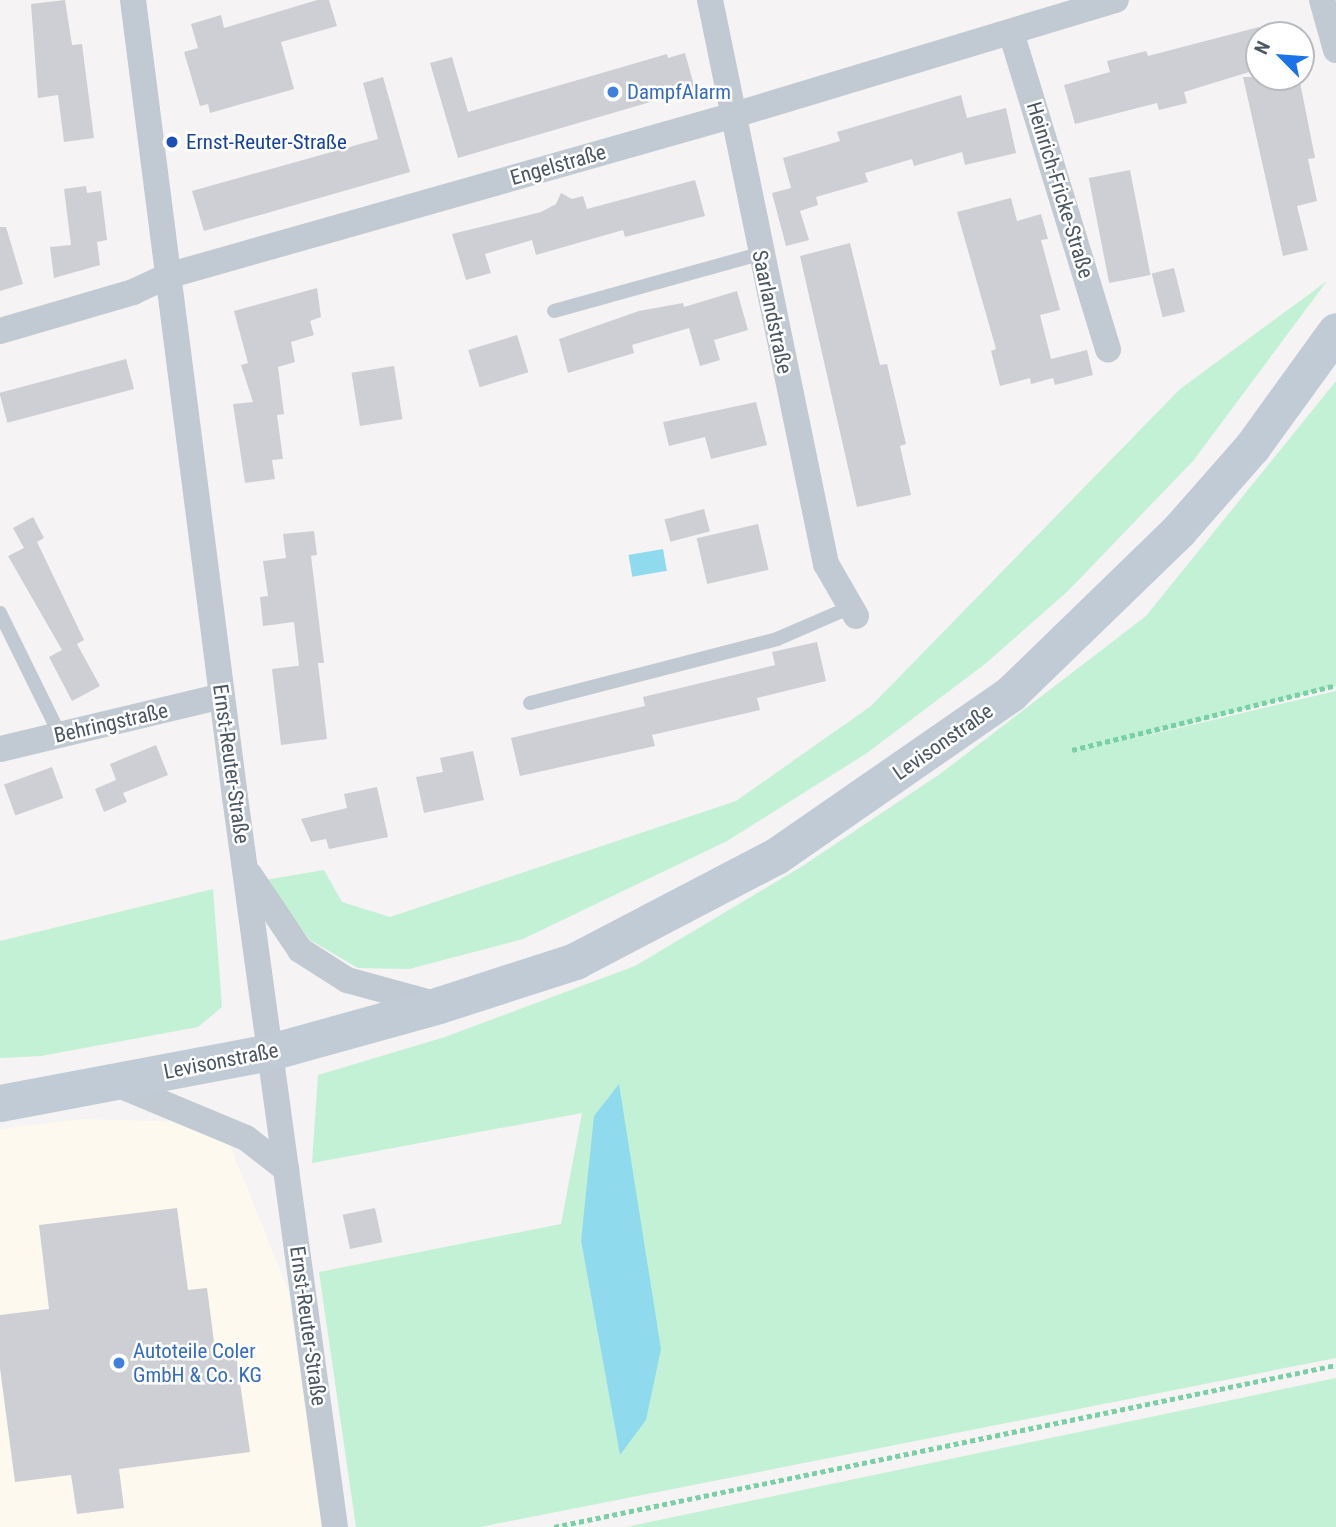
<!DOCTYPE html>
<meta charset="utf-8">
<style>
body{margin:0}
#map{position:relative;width:1336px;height:1527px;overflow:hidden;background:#f5f3f3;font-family:"Roboto Condensed",sans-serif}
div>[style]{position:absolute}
.commercial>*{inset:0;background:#fdf9ef}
.green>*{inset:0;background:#c3f1d5}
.water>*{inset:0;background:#90daee;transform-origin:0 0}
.building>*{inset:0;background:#cdcfd5;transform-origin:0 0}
.path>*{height:4.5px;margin-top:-2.25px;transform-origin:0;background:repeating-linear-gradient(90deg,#7ad0a6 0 5px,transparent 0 8.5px)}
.service>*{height:14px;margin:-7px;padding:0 7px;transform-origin:7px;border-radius:7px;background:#c1cad2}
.minor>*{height:26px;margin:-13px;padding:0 13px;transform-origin:13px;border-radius:13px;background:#c1cad2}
.secondary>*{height:37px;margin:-18.5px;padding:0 18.5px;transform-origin:18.5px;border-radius:18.5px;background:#c1cbd6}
.dots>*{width:19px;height:19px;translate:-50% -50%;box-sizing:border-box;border:4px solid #fff;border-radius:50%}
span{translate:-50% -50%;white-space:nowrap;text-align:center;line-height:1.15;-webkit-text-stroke:5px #fff;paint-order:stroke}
.shop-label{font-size:21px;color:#366cbe}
.left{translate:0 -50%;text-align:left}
.transit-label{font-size:21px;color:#164399}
.street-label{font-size:21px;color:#4a5661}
.north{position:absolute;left:1245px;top:21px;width:70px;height:70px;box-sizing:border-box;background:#fff;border:2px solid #b7bbc0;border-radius:50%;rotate:295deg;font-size:19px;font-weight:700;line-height:28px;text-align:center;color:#4a5661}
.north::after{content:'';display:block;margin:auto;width:24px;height:32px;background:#1a73e8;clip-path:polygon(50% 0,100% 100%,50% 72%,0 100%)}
</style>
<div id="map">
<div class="commercial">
<div style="clip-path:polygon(82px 1119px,192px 1122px,227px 1138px,288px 1290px,324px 1527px,0 1527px,0 1129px)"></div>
</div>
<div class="green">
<div style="clip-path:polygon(1327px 281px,1193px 461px,1068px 591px,985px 664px,867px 753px,727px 841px,523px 939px,409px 969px,358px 968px,310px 940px,265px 880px,324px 870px,342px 902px,390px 917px,736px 801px,871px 706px,1180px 389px)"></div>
<div style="clip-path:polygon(evenodd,1336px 381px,1336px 686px,1128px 740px,1336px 691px,1336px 1358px,480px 1527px,356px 1527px,319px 1272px,561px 1224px,582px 1113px,312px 1163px,318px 1075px,445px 1037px,635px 966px,801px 867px,940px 774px,1146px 616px,1336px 381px,619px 1085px,640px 1230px,620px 1454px,581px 1241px,619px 1085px)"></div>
<div style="clip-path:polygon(213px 889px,222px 1007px,198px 1027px,41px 1056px,0 1058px,0 941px)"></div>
<div style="clip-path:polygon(1336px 1378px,1336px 1527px,626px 1527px)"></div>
</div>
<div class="water">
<div style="left:663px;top:549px;width:22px;height:35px;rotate:80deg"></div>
<div style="clip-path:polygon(619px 1084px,661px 1349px,646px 1420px,620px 1455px,581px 1241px,594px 1116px)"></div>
</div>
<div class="building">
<div style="clip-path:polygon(65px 0,72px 45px,82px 44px,94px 138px,64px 142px,58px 95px,38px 98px,31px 4px)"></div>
<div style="clip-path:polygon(317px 0,329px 0,337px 26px,281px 42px,294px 89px,210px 113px,208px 104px,200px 106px,184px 52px,198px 48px,191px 24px,221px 15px,224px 28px)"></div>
<div style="clip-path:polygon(1259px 27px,1259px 69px,1184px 92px,1187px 103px,1159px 110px,1157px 103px,1075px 124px,1064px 85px,1110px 72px,1107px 61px,1146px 51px,1148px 56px)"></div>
<div style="clip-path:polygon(685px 53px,695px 89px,458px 158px,430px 63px,452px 57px,468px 112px,667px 54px,668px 58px)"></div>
<div style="clip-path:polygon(383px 77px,410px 172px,204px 231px,192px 191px,378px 139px,363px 83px)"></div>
<div style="clip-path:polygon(1243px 77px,1299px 77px,1315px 158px,1308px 159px,1317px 201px,1297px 206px,1308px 250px,1283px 256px)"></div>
<div style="clip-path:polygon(961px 95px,967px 118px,1006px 108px,1016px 153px,965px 165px,962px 152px,914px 166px,912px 159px,865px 173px,868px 182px,816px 197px,818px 205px,800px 211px,809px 240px,786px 246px,772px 193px,791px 188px,783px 158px,840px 141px,837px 132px)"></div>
<div style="left:1130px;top:170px;width:107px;height:42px;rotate:79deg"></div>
<div style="clip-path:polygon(695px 180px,705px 216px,625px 237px,623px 230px,536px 255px,532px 240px,485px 254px,491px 273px,466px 280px,452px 234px,541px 212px,556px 204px,561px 193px,572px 199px,583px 196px,587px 209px)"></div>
<div style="clip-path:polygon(86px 186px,87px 193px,101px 191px,107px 240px,97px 242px,100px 265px,54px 278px,50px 247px,71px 245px,64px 189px)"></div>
<div style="clip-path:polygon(1011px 198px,1017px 221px,1041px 214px,1048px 239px,1041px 240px,1060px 310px,1040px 315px,1051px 359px,1087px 350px,1093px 375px,1055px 385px,1053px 378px,1031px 384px,1030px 378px,1000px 386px,991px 351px,996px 349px,957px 212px)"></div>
<div style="clip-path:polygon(0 227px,6px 227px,23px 284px,0 291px)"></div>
<div style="clip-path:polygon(850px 243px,880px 365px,887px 364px,906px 444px,900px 446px,911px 495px,857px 507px,800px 256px)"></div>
<div style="left:1174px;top:268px;width:45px;height:23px;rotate:76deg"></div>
<div style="clip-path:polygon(317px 288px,321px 317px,310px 321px,314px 335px,291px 342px,295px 362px,278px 367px,284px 414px,277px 415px,283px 459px,272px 460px,275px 479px,245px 483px,233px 404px,253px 402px,241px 365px,248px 363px,234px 311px)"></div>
<div style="clip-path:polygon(737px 291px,748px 330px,714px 340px,720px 360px,700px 366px,689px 328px,632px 345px,634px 353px,568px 373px,559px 339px,639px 311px,683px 303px,684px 307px)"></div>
<div style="left:517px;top:335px;width:39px;height:51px;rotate:73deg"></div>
<div style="left:126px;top:359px;width:31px;height:131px;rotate:75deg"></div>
<div style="left:394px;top:366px;width:54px;height:43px;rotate:81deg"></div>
<div style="clip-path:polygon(756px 402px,767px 445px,711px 459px,705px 437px,669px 446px,663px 422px)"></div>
<div style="left:704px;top:509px;width:23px;height:41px;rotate:75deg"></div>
<div style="clip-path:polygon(33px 517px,44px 538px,37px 542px,84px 640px,77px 644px,100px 686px,72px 701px,49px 657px,62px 650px,8px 556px,24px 548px,13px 528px)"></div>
<div style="left:758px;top:524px;width:47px;height:63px;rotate:77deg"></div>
<div style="clip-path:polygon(314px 531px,317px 555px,311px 556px,324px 663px,318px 663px,327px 739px,281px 745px,272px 669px,313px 664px,299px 666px,294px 622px,263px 626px,260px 597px,268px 596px,263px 561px,286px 558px,283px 534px)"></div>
<div style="clip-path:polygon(817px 642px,826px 681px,757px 698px,760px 710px,652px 735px,655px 746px,520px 776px,511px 738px,645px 706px,643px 697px,775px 665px,772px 652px)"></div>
<div style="clip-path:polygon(156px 745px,168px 775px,123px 793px,127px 802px,104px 812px,95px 789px,116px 780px,110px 764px)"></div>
<div style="clip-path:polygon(473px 751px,484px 800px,424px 813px,416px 777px,443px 772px,440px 758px)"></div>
<div style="left:52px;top:767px;width:33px;height:51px;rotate:70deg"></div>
<div style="clip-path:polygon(377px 787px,388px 837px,329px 849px,326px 839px,311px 842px,301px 819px,347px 808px,344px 794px)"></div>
<div style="clip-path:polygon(177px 1208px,188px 1290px,207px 1288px,216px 1357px,236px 1355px,250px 1452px,119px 1469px,124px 1508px,77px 1514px,71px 1475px,15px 1482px,0 1368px,0 1315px,49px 1309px,39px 1225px)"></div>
<div style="left:375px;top:1208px;width:35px;height:33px;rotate:78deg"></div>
</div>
<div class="path">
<div style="left:1072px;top:750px;width:272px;rotate:-13.8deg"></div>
<div style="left:554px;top:1527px;width:799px;rotate:-11.7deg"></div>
</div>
<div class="service">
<div style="left:554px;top:311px;width:213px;rotate:-15.5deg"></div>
<div style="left:0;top:613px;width:136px;rotate:63.8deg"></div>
<div style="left:530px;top:703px;width:255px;rotate:-14.5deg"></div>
<div style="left:777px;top:639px;width:81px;rotate:-23.4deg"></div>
</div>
<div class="minor">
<div style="left:133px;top:0;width:804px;rotate:82.71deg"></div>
<div style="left:235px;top:797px;width:737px;rotate:82.2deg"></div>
<div style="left:710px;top:0;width:576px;rotate:78.38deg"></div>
<div style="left:826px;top:564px;width:60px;rotate:60deg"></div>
<div style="left:1322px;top:0;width:52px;rotate:74.4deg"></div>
<div style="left:1011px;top:32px;width:332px;rotate:73deg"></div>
<div style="left:0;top:331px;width:139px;rotate:-16.3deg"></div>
<div style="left:133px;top:292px;width:38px;rotate:-25deg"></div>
<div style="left:167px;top:276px;width:586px;rotate:-15.84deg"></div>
<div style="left:731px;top:116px;width:402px;rotate:-16.8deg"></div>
<div style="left:0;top:749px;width:228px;rotate:-13.4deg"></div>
<div style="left:249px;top:874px;width:92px;rotate:56.1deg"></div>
<div style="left:300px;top:950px;width:56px;rotate:32.6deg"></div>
<div style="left:347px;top:980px;width:91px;rotate:15.3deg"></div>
<div style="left:114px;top:1083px;width:143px;rotate:22.6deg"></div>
<div style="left:246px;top:1138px;width:51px;rotate:37.8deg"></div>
</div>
<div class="secondary">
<div style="left:0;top:1103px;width:275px;rotate:-10.7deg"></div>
<div style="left:270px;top:1052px;width:175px;rotate:-15.5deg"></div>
<div style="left:439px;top:1005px;width:143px;rotate:-17.9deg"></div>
<div style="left:575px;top:961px;width:227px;rotate:-27.6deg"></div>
<div style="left:776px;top:856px;width:286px;rotate:-34.7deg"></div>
<div style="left:1011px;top:693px;width:234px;rotate:-44.1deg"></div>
<div style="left:1179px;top:530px;width:111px;rotate:-48.7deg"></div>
<div style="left:1252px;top:447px;width:143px;rotate:-54.1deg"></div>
</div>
<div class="dots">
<div style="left:613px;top:92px;background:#3f7fe0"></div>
<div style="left:172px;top:142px;background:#1a4fb4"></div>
<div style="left:119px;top:1363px;background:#3f7fe0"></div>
</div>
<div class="shop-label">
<span class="left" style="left:627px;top:92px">DampfAlarm</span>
<span class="left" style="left:133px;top:1363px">Autoteile Coler<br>GmbH &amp; Co. KG</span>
</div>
<div class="transit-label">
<span class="left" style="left:186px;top:142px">Ernst-Reuter-Straße</span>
</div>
<div class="street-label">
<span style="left:558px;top:165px;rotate:-16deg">Engelstraße</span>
<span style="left:1060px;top:190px;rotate:73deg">Heinrich-Fricke-Straße</span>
<span style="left:772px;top:312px;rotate:78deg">Saarlandstraße</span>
<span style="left:111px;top:723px;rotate:-13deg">Behringstraße</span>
<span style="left:943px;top:742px;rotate:-35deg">Levisonstraße</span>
<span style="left:231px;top:764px;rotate:82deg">Ernst-Reuter-Straße</span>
<span style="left:221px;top:1061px;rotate:-11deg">Levisonstraße</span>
<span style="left:308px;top:1326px;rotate:82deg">Ernst-Reuter-Straße</span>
</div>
<div class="north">N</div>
</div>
